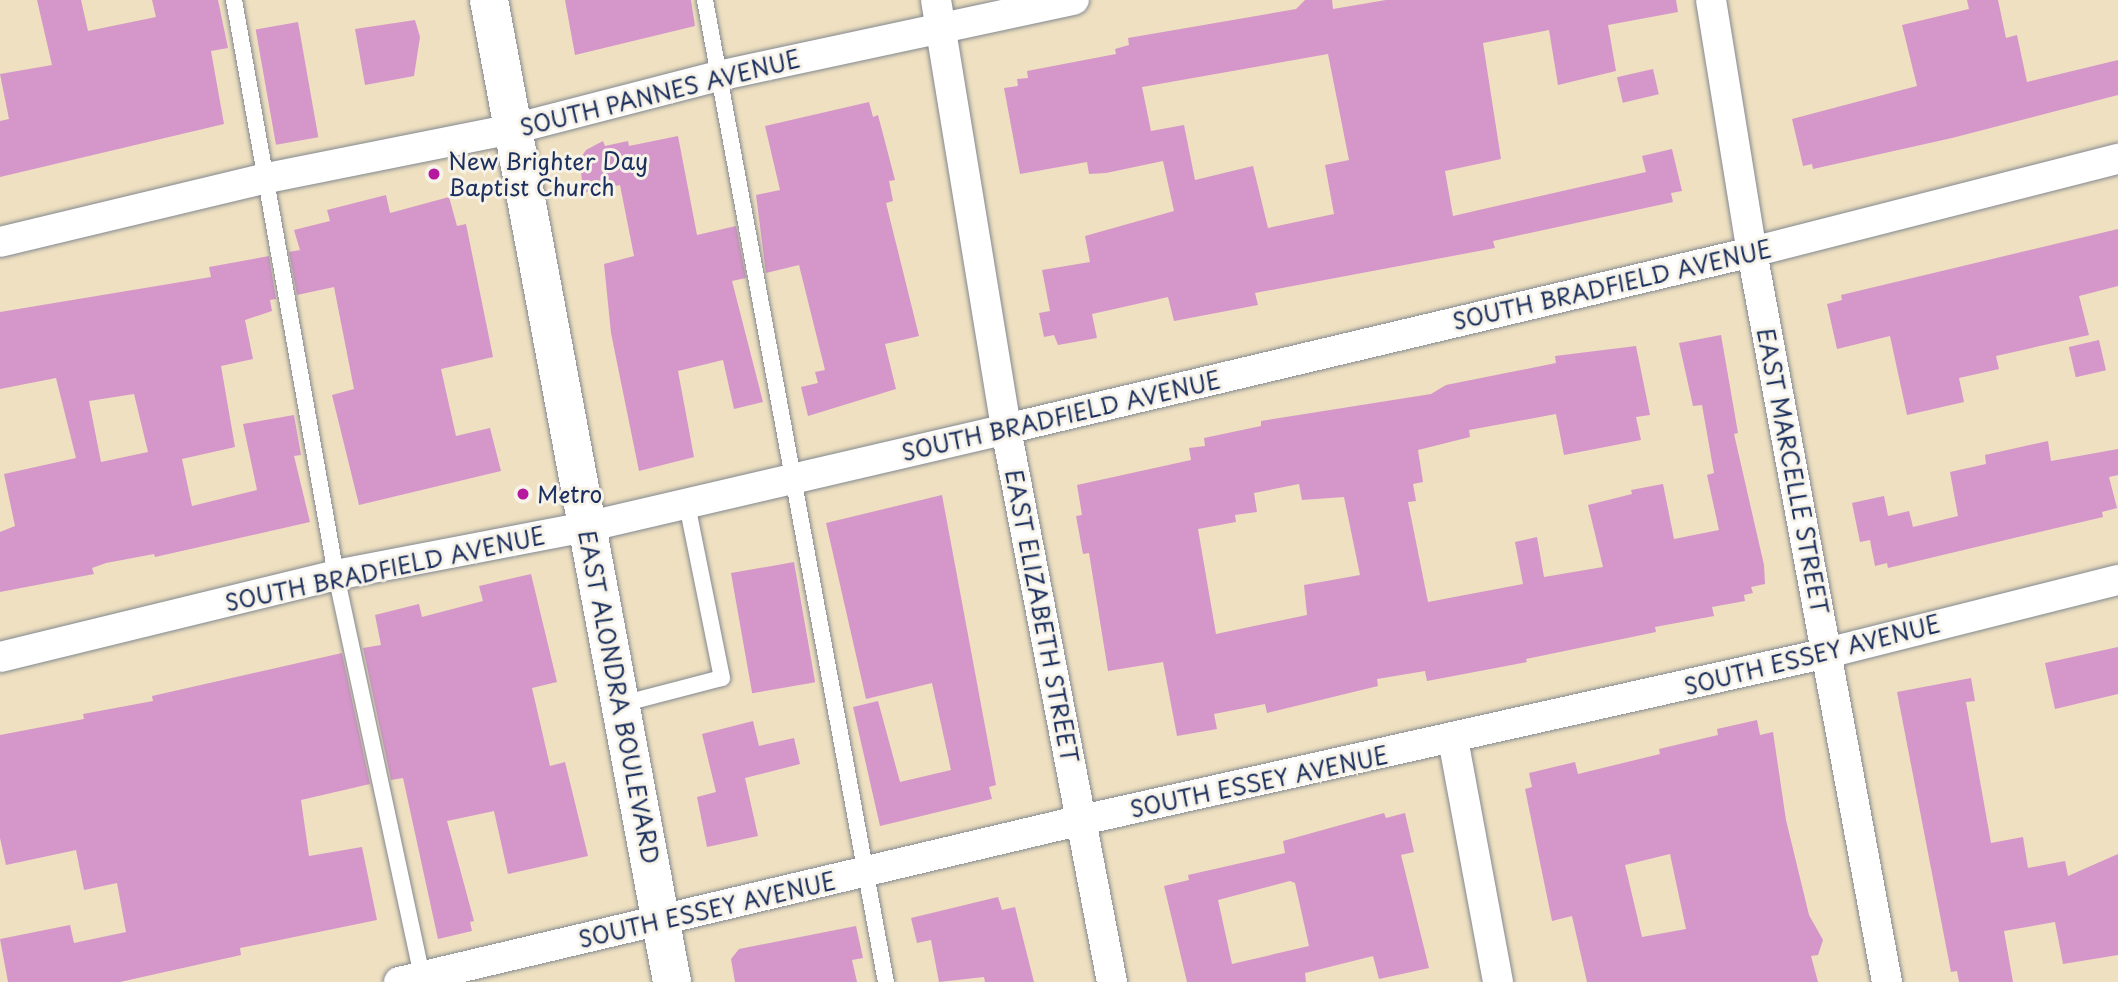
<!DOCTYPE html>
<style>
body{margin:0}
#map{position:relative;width:2118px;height:982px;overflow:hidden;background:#eee0c0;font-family:"Playpen Sans",sans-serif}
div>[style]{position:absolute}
.building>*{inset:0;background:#d597c9;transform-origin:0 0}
.roads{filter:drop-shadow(0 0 2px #84888f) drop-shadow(0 0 2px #84888f)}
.lane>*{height:16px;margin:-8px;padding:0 8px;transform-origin:8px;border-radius:8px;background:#fff}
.street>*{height:30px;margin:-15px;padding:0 15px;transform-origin:15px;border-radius:15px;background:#fff}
.secondary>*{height:38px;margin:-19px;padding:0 19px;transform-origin:19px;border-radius:19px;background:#fff}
.dots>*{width:19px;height:19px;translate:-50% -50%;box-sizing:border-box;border:4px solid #f7f3e8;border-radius:50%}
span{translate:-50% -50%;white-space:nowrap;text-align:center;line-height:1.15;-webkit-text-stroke:6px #f7f3e8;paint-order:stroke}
.street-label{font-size:23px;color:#1b2f5e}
.poi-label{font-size:23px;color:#1b2f5e}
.left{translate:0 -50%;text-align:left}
</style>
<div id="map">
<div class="building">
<div style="clip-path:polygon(37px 0,81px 0,88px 31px,156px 17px,152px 0,218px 0,228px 48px,211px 51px,224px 124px,0 177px,0 121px,9px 119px,0 74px,52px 65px)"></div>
<div style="clip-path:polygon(565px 0,691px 0,695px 26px,575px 55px)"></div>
<div style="clip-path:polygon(evenodd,1305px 0,1332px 0,1333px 9px,1386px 0,1676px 0,1678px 12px,1608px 25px,1616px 71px,1558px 85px,1549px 30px,1483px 43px,1501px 159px,1445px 171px,1453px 216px,1646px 172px,1642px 156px,1672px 149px,1682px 191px,1671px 193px,1673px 202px,1493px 241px,1495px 248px,1255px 293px,1258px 305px,1174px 321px,1168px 297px,1092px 314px,1097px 338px,1058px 345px,1054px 335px,1044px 337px,1039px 313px,1050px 311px,1042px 270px,1090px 262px,1085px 236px,1174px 211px,1163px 161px,1106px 173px,1089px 174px,1087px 162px,1020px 174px,1004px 88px,1018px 86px,1017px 79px,1028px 78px,1027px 71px,1116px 54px,1115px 49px,1129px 45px,1128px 38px,1296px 9px,1305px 0,1328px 54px,1349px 160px,1325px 165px,1334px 214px,1268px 228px,1253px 166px,1195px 180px,1184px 125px,1151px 131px,1142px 87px,1328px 54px)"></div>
<div style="clip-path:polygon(1967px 0,1998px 0,2006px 38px,2017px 35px,2027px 82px,2118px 60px,2118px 95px,1952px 138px,1813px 169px,1812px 164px,1803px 166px,1792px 119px,1917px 86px,1902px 25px,1969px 9px)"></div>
<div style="clip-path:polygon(415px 20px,420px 37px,414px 76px,365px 85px,355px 29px)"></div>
<div style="left:298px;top:22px;width:117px;height:43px;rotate:80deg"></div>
<div style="left:1653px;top:69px;width:26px;height:37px;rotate:77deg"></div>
<div style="clip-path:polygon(869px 102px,873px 117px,878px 115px,895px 180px,889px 181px,893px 201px,886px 203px,919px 336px,885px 344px,896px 389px,808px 416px,801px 387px,818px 383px,815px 372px,825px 370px,799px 265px,766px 273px,756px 195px,780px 190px,765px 126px)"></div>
<div style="clip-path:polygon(678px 136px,697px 235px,736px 226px,746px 278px,732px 281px,763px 402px,734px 409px,723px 360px,678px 371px,694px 457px,639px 471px,611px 333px,604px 264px,634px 256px,620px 185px,583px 193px,580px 159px,586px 150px,603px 141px,605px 146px,628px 141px,629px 146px)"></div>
<div style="clip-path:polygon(386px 195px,390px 213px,449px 197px,457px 226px,466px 224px,493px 357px,441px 369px,456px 436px,490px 428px,501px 471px,359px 505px,332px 395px,354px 389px,334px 287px,297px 295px,289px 252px,300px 250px,294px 230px,330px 221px,327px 210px)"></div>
<div style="clip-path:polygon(2118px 229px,2118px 286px,2079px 296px,2089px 335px,1996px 356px,1999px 369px,1959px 378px,1964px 402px,1907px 415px,1890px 336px,1837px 349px,1827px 304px,1842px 300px,1841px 295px)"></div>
<div style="clip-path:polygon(evenodd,269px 256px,276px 299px,270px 300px,272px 311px,245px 320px,253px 359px,221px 366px,235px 447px,182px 459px,192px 506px,257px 490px,243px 424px,294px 415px,301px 455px,294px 456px,310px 522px,155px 557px,154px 554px,106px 563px,92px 568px,94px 574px,0 592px,0 532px,15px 526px,4px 474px,76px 458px,56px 378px,0 389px,0 312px,211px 277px,209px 267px,269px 256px,134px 394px,148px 452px,101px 462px,89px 401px,134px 394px)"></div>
<div style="clip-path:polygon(evenodd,1721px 335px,1738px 433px,1734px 434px,1764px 565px,1765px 584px,1751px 587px,1753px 593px,1744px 595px,1745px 601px,1712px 607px,1714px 616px,1655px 627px,1656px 632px,1526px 659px,1527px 662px,1427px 681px,1425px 671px,1377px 679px,1378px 686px,1267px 713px,1265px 704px,1214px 714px,1217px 729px,1177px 736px,1163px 662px,1108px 671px,1089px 553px,1083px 554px,1076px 516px,1082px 515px,1077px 485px,1191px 460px,1189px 448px,1205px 446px,1204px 438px,1261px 426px,1261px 421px,1431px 394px,1446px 385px,1556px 363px,1555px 356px,1636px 346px,1650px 415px,1636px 417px,1641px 440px,1564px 455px,1556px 414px,1469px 430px,1470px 437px,1418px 450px,1423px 482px,1413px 484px,1416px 501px,1408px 502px,1428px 602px,1523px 584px,1515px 542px,1537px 537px,1544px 577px,1603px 567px,1588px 505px,1632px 494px,1631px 490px,1663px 484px,1674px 539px,1719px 530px,1707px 475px,1714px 473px,1702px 405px,1693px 406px,1679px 343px,1721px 335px,1299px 484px,1302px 500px,1344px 497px,1360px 575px,1304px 585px,1307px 615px,1216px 634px,1198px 529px,1236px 522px,1235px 515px,1257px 512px,1254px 493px,1299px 484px)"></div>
<div style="left:2099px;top:340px;width:31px;height:31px;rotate:77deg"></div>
<div style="clip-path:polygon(2048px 441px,2051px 461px,2118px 449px,2118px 475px,2109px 477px,2117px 508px,2102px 512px,2103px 517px,1888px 568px,1887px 563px,1875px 566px,1870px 540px,1860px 542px,1852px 503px,1884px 496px,1888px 516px,1909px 511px,1913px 527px,1958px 516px,1950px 472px,1986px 464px,1985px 455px)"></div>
<div style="clip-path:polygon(942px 495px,996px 785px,989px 787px,992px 799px,880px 826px,853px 707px,878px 701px,900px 782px,951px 770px,932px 683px,866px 699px,826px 523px)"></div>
<div style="left:794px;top:562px;width:122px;height:64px;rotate:80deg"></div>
<div style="clip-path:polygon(531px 574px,557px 682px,532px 688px,550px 766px,565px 762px,588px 856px,508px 874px,494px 811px,447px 821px,474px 921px,470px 922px,472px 931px,438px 939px,403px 778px,391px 780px,363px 648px,381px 645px,375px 615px,419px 604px,422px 617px,483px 601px,479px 586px)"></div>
<div style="clip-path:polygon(2118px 647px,2118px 694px,2055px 709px,2045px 663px)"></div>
<div style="clip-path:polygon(342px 653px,370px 784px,301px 800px,309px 856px,362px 847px,377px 920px,240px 948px,241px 955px,120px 982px,8px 982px,0 939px,70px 925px,74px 943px,126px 932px,117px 883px,84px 890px,76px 850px,6px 865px,0 838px,0 735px,84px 719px,83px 714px,153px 701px,152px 696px)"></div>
<div style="clip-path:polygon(1971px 678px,1975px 701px,1966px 702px,1991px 843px,2023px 837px,2028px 868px,2065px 861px,2068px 876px,2118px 854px,2118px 955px,2063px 964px,2055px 922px,2004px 931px,2013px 982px,1959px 982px,1957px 971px,1951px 972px,1897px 692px)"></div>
<div style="clip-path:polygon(evenodd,1757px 720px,1760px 735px,1773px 732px,1786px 820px,1809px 915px,1823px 940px,1818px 955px,1811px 956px,1818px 982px,1587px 982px,1572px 916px,1552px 921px,1525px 789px,1532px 787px,1529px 773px,1575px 762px,1578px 774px,1660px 754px,1659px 749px,1718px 735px,1717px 729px,1757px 720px,1670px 854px,1686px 929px,1642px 937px,1625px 865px,1670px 854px)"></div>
<div style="clip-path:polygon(753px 721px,759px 746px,794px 738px,800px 764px,745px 778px,758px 836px,707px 847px,697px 797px,716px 792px,702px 734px)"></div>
<div style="clip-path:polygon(evenodd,1384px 813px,1386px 818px,1405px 813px,1414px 852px,1401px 855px,1429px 968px,1379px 979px,1373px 956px,1305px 973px,1306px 982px,1187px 982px,1164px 886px,1189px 880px,1188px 875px,1285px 853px,1283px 841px,1384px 813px,1290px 881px,1295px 883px,1309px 946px,1232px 964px,1218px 900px,1290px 881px)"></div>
<div style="clip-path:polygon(998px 897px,1002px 910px,1015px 907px,1034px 982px,985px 982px,984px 977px,939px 982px,931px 940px,917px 943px,911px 918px)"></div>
<div style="clip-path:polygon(856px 926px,863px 958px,852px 960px,857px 982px,735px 982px,731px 959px,739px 949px)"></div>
</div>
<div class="roads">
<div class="lane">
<div style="left:234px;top:0;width:584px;rotate:79.94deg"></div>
<div style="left:336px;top:575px;width:414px;rotate:77.9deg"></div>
<div style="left:705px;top:0;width:999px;rotate:79.56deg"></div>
<div style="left:622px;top:704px;width:103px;rotate:-14.6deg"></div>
<div style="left:722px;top:678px;width:177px;rotate:-101.4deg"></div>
</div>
<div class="street">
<div style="left:936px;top:0;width:435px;rotate:80.7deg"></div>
<div style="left:1006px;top:429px;width:563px;rotate:79.15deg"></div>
<div style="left:1711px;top:0;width:255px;rotate:80.8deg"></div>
<div style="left:1752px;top:252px;width:742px;rotate:79.52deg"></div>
<div style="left:0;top:242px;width:275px;rotate:-13.5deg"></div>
<div style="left:267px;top:178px;width:251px;rotate:-11.3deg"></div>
<div style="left:513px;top:129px;width:212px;rotate:-14.5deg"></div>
<div style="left:718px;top:76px;width:364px;rotate:-12.1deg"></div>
<div style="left:0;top:657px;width:346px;rotate:-13.7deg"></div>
<div style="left:336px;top:575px;width:255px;rotate:-10.9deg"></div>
<div style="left:586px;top:527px;width:431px;rotate:-13.1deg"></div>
<div style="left:1006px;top:429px;width:767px;rotate:-13.35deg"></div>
<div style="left:1752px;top:252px;width:378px;rotate:-14.3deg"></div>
<div style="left:1453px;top:739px;width:247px;rotate:79.5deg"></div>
<div style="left:399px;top:982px;width:702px;rotate:-13.34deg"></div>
<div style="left:1082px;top:820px;width:763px;rotate:-12.63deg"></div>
<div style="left:1827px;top:653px;width:300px;rotate:-14.1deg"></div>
</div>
<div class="secondary">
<div style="left:489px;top:0;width:999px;rotate:79.44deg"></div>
</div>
</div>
<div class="dots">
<div style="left:434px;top:174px;background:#b5179e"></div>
<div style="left:523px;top:494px;background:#b5179e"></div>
</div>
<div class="street-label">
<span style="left:660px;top:93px;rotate:-14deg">SOUTH PANNES AVENUE</span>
<span style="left:1612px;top:285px;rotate:-13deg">SOUTH BRADFIELD AVENUE</span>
<span style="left:1061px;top:416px;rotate:-13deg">SOUTH BRADFIELD AVENUE</span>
<span style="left:1793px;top:471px;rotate:79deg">EAST MARCELLE STREET</span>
<span style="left:385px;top:569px;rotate:-12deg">SOUTH BRADFIELD AVENUE</span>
<span style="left:1042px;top:616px;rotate:79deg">EAST ELIZABETH STREET</span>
<span style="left:1812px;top:655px;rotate:-14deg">SOUTH ESSEY AVENUE</span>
<span style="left:619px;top:697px;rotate:79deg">EAST ALONDRA BOULEVARD</span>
<span style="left:1259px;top:782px;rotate:-12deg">SOUTH ESSEY AVENUE</span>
<span style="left:707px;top:910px;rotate:-13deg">SOUTH ESSEY AVENUE</span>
</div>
<div class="poi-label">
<span class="left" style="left:448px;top:174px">New Brighter Day<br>Baptist Church</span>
<span class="left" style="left:537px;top:494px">Metro</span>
</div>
</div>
